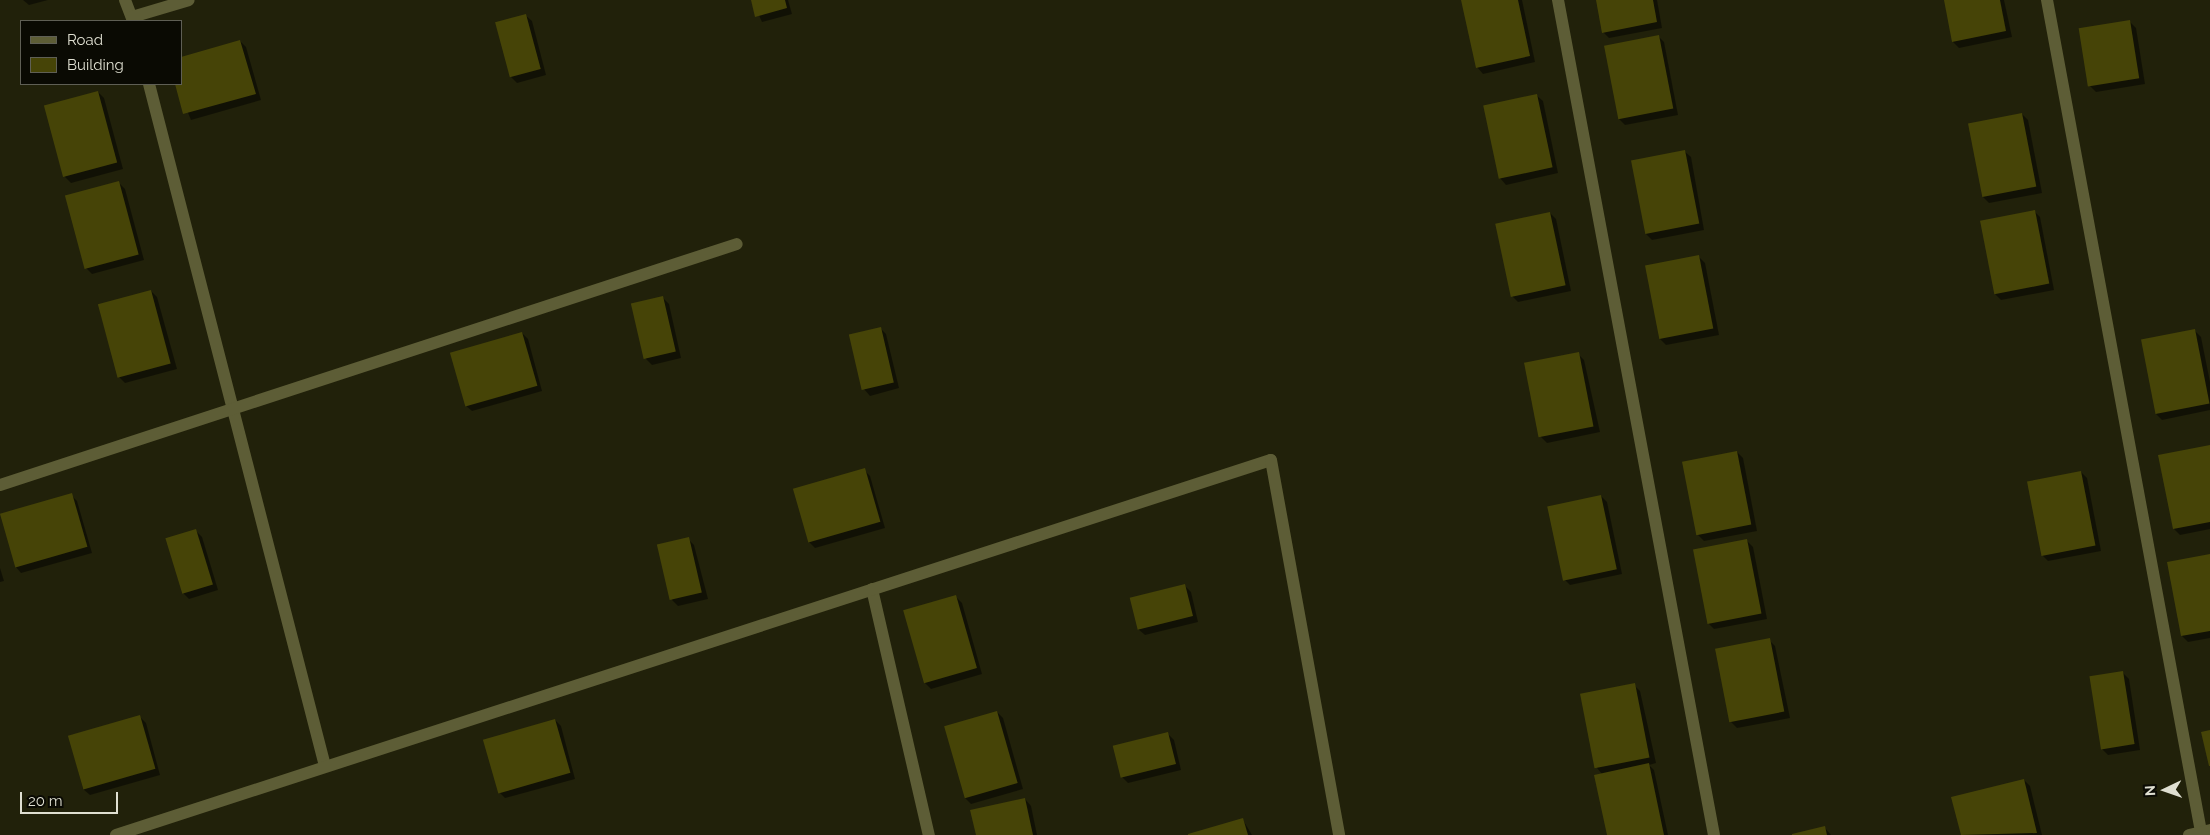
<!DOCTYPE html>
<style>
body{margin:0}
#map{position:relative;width:2210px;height:835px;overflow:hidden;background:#21210a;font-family:Raleway,sans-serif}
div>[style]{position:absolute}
.shadow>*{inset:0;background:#0007}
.building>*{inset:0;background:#464407;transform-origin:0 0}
.street>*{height:12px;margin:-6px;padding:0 6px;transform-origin:6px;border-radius:6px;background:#5d5d36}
span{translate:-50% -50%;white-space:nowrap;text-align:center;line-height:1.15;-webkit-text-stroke:5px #0a0a03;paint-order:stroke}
.legend{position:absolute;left:20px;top:20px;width:162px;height:65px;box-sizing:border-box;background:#0a0a03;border:1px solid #5f5f55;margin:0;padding:6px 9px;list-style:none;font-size:15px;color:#dfdfd1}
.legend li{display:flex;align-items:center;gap:10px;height:25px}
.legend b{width:25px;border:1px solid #5f5f55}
.north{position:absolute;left:2140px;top:765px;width:50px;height:50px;-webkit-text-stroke:4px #0a0a03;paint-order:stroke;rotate:267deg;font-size:14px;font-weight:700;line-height:20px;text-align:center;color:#dfdfd1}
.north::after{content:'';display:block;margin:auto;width:18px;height:22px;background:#dfdfd1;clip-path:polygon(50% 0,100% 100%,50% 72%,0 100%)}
.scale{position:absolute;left:20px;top:792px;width:98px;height:22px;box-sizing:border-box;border:2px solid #dfdfd1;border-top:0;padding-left:6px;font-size:15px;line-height:18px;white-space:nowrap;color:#dfdfd1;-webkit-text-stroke:4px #0a0a03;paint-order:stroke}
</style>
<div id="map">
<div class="shadow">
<div style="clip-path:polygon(23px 0,48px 0,29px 5px)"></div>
<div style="clip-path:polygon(752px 0,788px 0,792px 14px,762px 22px)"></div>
<div style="clip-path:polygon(1462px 0,1522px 0,1535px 62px,1483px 74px,1477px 67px)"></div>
<div style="clip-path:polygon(1597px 0,1657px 0,1662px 28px,1609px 38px,1603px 32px)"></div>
<div style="clip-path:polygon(1945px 0,2004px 0,2012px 37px,1959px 48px,1953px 42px)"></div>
<div style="clip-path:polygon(525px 15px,532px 21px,546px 75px,517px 83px,511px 77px)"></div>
<div style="clip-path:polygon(2130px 22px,2136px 28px,2145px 84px,2096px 92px,2090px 86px)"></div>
<div style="clip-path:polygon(1658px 36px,1664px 42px,1678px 115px,1625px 125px,1619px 119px)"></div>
<div style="clip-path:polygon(240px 41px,246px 47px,261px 100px,191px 120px,176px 84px)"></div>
<div style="clip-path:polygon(98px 92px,104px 98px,123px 169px,71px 183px,65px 177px)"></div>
<div style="clip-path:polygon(1536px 95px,1543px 101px,1558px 173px,1506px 185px,1500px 178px)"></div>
<div style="clip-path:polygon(2022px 114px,2028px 120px,2042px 193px,1989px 203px,1983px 197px)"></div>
<div style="clip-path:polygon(1684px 151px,1691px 157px,1704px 230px,1652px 240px,1646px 234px)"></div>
<div style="clip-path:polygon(119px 183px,125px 189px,144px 260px,92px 274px,86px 268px)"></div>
<div style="clip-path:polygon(2034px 211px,2040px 217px,2054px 290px,2001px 300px,1995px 294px)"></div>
<div style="clip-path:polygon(1550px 213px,1556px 219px,1571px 291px,1518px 302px,1512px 296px)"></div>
<div style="clip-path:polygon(1699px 257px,1705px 263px,1719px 335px,1666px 345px,1660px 339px)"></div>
<div style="clip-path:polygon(151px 291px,157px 297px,177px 369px,125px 383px,119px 377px)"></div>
<div style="clip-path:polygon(663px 298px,669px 304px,681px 358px,652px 365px,646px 359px,633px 305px)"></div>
<div style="clip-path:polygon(880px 328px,886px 334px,899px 388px,870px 396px,864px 389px)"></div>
<div style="clip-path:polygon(2195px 331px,2201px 337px,2210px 382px,2210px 410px,2162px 420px,2156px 414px)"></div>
<div style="clip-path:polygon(522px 333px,528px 339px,542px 391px,472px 411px,465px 405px)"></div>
<div style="clip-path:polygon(1578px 354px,1584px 360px,1600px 432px,1547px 443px,1541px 437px,1526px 365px)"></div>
<div style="clip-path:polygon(2210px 447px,2210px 529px,2180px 535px,2174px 529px)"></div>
<div style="clip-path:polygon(1737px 452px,1743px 458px,1757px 531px,1704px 541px,1698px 535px)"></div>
<div style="clip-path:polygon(864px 470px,870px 476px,885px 528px,815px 548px,809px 542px)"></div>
<div style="clip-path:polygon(2081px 472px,2087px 478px,2101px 551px,2048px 561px,2042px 555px)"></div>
<div style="clip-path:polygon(71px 495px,77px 501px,92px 553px,21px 573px,15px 566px)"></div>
<div style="clip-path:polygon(1601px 496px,1607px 502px,1622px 574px,1570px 585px,1564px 579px)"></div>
<div style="clip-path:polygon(196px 531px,202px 537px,218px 590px,189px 599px,183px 593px)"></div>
<div style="clip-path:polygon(688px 539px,694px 545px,708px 599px,678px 606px,672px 600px)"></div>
<div style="clip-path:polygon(1747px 541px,1753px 547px,1767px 619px,1714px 629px,1708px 623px)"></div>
<div style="clip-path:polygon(2210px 555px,2210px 638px,2188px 642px,2182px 636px)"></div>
<div style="clip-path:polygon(0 568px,4px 581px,0 582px)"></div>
<div style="clip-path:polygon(1185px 586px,1191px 592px,1198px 622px,1145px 635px,1138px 629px)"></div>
<div style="clip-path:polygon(956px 597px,962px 603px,982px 674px,931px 689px,924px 682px)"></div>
<div style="clip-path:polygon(1769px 640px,1775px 646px,1790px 718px,1737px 728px,1731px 722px)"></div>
<div style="clip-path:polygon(2123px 673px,2129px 679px,2140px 750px,2108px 755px,2102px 749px)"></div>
<div style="clip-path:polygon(1634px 685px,1640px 691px,1656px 763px,1649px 765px,1654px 770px,1668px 835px,1609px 835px,1602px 774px,1597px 768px)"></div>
<div style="clip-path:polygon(997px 712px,1003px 718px,1023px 789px,971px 804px,965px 798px)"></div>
<div style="clip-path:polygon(140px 717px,146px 723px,160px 775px,90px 795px,83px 789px,69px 736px)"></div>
<div style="clip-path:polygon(555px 720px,561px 726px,575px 779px,505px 798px,499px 792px)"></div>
<div style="clip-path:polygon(1168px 734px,1174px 740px,1181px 770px,1128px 783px,1122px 777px)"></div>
<div style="clip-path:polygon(2024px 780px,2030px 786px,2042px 835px,1962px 835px,1953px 798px)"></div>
<div style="clip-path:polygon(1025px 799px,1031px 806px,1037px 835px,977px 835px)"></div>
<div style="clip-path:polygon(1243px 820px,1252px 835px,1191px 835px)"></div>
<div style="clip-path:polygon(1825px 828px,1831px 835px,1794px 835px)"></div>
</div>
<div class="building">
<div style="clip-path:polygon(751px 0,785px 0,787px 8px,755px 17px)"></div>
<div style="clip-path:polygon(1461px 0,1518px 0,1530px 56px,1476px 68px)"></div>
<div style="clip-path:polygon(1596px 0,1653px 0,1657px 22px,1602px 33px)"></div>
<div style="clip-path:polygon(1944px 0,2000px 0,2006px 31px,1952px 42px)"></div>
<div style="left:526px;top:14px;width:57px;height:32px;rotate:75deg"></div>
<div style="left:2130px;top:20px;width:59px;height:52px;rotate:81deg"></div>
<div style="left:1659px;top:35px;width:75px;height:56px;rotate:79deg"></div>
<div style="clip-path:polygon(240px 40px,256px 94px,183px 114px,175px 84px,181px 84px,181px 57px)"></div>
<div style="left:98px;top:91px;width:74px;height:56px;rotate:75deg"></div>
<div style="left:1537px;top:94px;width:75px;height:55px;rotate:78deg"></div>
<div style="left:2022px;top:113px;width:75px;height:55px;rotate:79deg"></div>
<div style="left:1685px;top:150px;width:75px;height:55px;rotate:79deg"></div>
<div style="left:119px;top:181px;width:76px;height:56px;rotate:75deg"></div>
<div style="left:2035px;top:210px;width:75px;height:56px;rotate:79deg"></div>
<div style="left:1550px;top:212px;width:75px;height:56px;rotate:78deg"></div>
<div style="left:1699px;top:255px;width:75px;height:55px;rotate:79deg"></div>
<div style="left:151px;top:290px;width:76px;height:55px;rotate:75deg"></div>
<div style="left:663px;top:296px;width:57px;height:33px;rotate:77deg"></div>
<div style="left:881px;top:327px;width:57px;height:33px;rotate:77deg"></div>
<div style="left:2195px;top:329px;width:76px;height:55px;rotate:79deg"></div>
<div style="left:522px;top:332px;width:56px;height:75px;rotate:74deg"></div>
<div style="left:1579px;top:352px;width:76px;height:56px;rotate:79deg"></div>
<div style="clip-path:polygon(2210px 445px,2210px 522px,2173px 529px,2158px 455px)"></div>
<div style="left:1737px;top:451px;width:75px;height:56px;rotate:79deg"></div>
<div style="left:865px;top:468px;width:56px;height:75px;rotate:74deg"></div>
<div style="left:2081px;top:471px;width:76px;height:55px;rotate:79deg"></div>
<div style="left:72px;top:493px;width:56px;height:75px;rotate:74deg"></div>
<div style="left:1601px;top:495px;width:76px;height:55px;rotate:78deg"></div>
<div style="left:196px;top:529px;width:58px;height:32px;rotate:73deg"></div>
<div style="left:689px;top:537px;width:57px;height:33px;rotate:77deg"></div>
<div style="left:1747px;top:539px;width:76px;height:55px;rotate:79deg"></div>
<div style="clip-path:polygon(2210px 554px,2210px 631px,2181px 636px,2167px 562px)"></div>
<div style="left:1185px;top:584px;width:33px;height:57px;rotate:76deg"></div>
<div style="left:956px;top:595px;width:76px;height:55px;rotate:74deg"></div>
<div style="left:1770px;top:638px;width:75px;height:56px;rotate:79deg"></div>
<div style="left:2123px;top:671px;width:74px;height:34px;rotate:81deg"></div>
<div style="left:1635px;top:683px;width:76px;height:56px;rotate:79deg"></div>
<div style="left:997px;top:711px;width:75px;height:55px;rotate:74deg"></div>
<div style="left:140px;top:715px;width:56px;height:75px;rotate:74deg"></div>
<div style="left:555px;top:719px;width:56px;height:75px;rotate:74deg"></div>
<div style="clip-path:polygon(2210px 730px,2210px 766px,2209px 766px,2201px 732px)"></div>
<div style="left:1168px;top:732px;width:33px;height:57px;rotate:76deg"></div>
<div style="clip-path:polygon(1649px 763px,1664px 835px,1607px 835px,1594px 775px)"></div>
<div style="clip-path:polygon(2024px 779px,2037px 833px,1961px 835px,1951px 797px)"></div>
<div style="clip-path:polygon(1025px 798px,1033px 835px,976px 835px,970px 810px)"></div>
<div style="clip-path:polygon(1243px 818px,1248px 835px,1188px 835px,1188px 834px)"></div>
<div style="clip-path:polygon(1825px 826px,1827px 835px,1792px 835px,1792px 834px)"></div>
</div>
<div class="street">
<div style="left:125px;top:0;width:22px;rotate:69deg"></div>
<div style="left:1558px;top:0;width:849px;rotate:79.42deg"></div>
<div style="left:2047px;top:0;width:846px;rotate:79.51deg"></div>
<div style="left:132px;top:17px;width:59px;rotate:-16.6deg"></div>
<div style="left:149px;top:84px;width:704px;rotate:75.53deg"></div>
<div style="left:0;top:485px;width:775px;rotate:-18.11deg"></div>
<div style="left:872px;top:589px;width:253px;rotate:77deg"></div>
<div style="left:116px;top:835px;width:1214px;rotate:-17.99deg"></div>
<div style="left:1271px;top:460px;width:381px;rotate:79.7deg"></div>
<div style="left:2189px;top:835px;width:22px;rotate:-13deg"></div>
</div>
<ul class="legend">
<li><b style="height:6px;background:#5d5d36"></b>Road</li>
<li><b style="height:14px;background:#464407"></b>Building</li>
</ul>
<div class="north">N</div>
<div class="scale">20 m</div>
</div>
